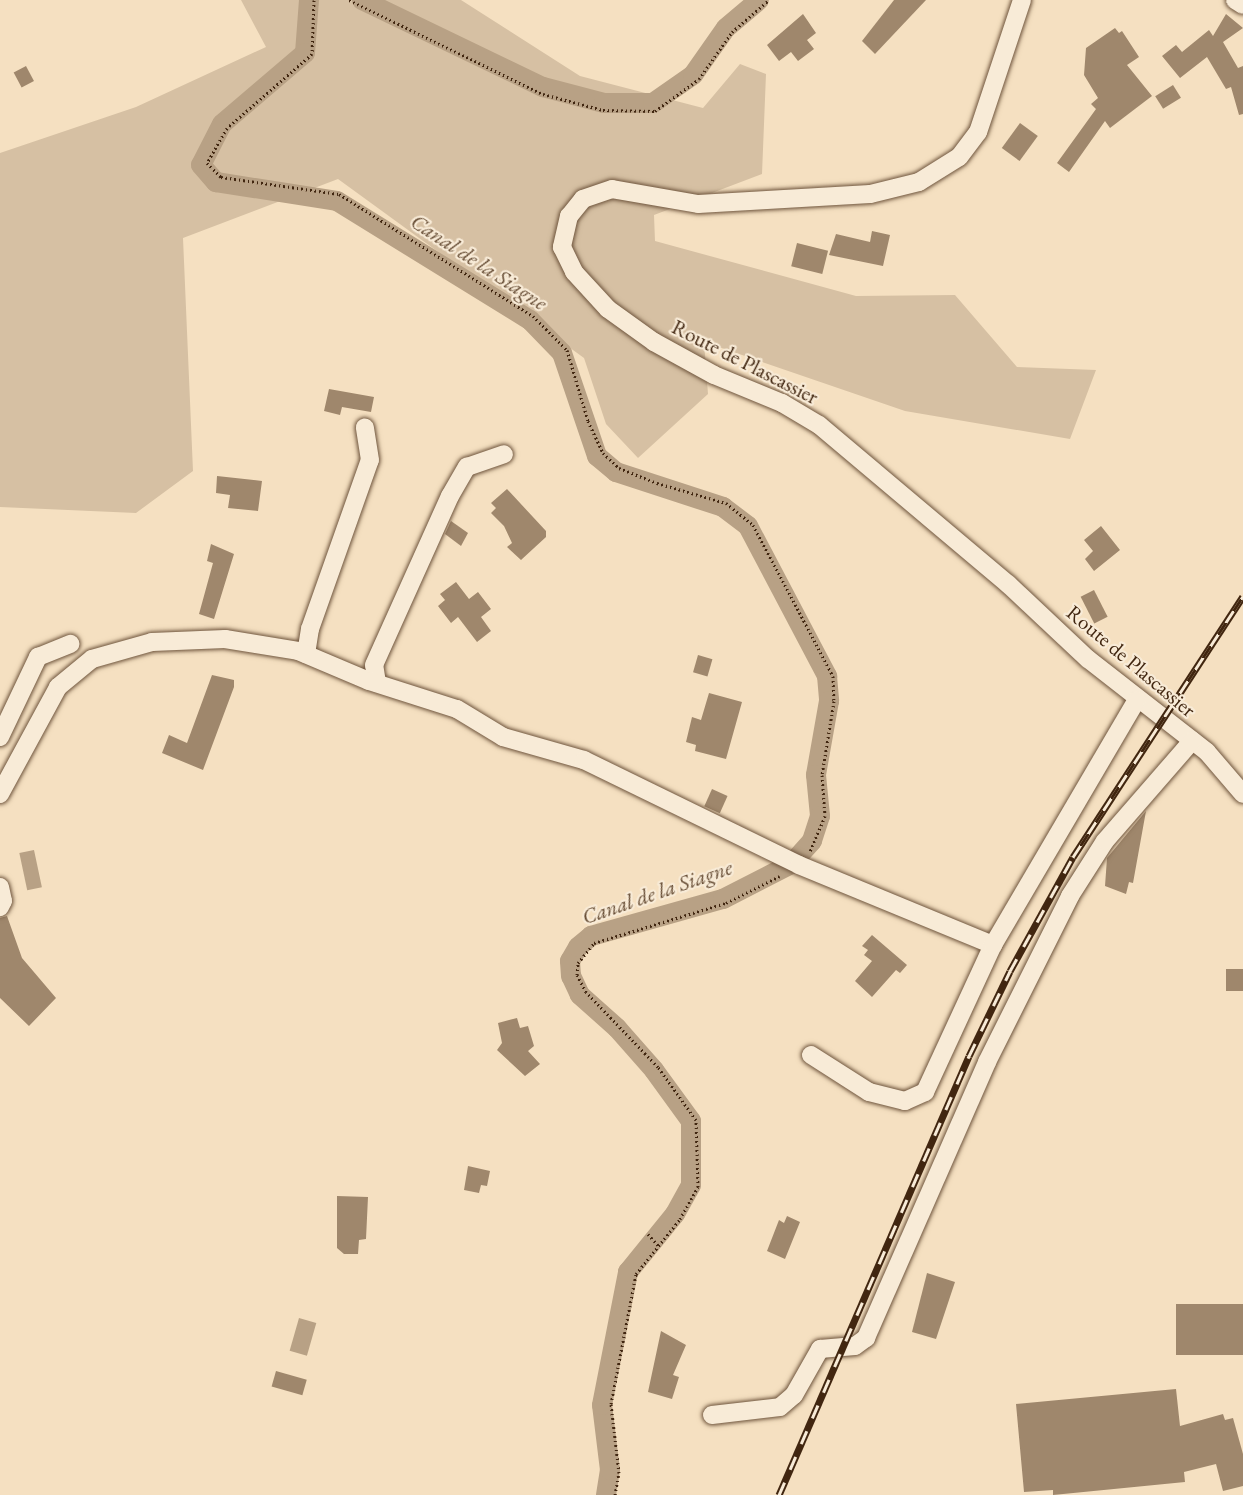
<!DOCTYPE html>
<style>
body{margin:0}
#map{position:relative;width:1243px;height:1495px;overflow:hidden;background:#f5e0c1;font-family:"EB Garamond",serif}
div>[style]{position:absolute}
.green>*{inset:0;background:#d6c0a3}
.water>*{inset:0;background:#b8a185;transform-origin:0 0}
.canal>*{height:20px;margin:-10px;padding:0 10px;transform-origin:10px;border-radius:10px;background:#b8a185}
.building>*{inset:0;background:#9f876c;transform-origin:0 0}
.path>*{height:3px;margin-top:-1.5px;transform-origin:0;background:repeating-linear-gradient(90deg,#412610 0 1.5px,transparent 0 4.5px)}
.roads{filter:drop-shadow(0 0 2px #6e543c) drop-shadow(0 0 2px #6e543c)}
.minor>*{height:18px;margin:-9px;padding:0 9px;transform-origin:9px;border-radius:9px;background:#f8ebd7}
.rail>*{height:7px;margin-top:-3.5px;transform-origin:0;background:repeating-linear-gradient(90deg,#f8ebd7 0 14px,#412610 0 28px);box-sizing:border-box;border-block:2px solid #412610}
span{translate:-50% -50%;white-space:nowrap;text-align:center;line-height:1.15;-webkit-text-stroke:4.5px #f8ebd7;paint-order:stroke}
.street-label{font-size:21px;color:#412610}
.water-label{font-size:22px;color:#654b33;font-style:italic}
</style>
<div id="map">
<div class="green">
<div style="clip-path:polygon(241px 0,461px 0,580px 76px,703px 108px,740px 64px,766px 74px,762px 174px,654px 215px,655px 241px,856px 296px,955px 295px,1017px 367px,1096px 370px,1070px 439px,905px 411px,704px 342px,708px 394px,638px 458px,606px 424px,584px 358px,338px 179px,183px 238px,193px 471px,136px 513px,0 507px,0 153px,136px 107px,266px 47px)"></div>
</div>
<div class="water">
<div style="left:34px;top:850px;width:38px;height:15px;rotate:78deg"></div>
<div style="left:299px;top:1318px;width:18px;height:34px;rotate:16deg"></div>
</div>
<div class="canal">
<div style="left:309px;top:0;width:53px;rotate:94.3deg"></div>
<div style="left:305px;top:53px;width:109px;rotate:139.5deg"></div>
<div style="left:222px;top:124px;width:46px;rotate:117.1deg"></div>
<div style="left:201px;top:165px;width:23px;rotate:49deg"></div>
<div style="left:216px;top:182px;width:122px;rotate:8.9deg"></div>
<div style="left:337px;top:201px;width:227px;rotate:31.7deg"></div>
<div style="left:530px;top:320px;width:46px;rotate:45.9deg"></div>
<div style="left:562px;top:353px;width:109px;rotate:71.2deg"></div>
<div style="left:597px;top:456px;width:25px;rotate:40deg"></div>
<div style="left:616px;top:472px;width:113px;rotate:18.1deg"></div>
<div style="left:723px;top:507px;width:31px;rotate:37deg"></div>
<div style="left:748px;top:526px;width:170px;rotate:62.2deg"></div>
<div style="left:827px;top:676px;width:25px;rotate:85deg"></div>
<div style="left:829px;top:701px;width:75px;rotate:100deg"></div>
<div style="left:816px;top:775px;width:41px;rotate:84.4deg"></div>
<div style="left:820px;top:816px;width:26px;rotate:108deg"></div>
<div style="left:812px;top:841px;width:24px;rotate:132deg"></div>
<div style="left:362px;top:0;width:201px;rotate:25.7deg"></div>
<div style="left:543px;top:87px;width:63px;rotate:14.7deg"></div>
<div style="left:604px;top:103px;width:49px"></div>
<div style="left:653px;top:103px;width:49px;rotate:-35deg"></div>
<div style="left:693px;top:75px;width:57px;rotate:-54.9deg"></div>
<div style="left:726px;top:28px;width:43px;rotate:-40.3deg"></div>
<div style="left:606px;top:1495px;width:25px;rotate:-81deg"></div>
<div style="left:610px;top:1470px;width:65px;rotate:-97deg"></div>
<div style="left:602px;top:1405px;width:136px;rotate:-78.9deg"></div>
<div style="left:628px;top:1272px;width:75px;rotate:-51deg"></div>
<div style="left:675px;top:1214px;width:33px;rotate:-61deg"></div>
<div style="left:691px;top:1185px;width:64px;rotate:-90deg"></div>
<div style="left:691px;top:1121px;width:63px;rotate:-126deg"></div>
<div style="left:654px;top:1070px;width:56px;rotate:-131.4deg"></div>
<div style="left:617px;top:1028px;width:50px;rotate:-138.3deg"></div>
<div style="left:580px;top:995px;width:21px;rotate:-115deg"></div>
<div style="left:571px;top:976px;width:15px;rotate:-94deg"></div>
<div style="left:570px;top:961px;width:16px;rotate:-60deg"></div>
<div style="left:578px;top:947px;width:17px;rotate:-40deg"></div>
<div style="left:591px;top:936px;width:137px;rotate:-15.7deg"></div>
<div style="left:723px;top:899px;width:76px;rotate:-27.2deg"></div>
</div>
<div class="building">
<div style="clip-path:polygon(894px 0,926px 0,875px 54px,862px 41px)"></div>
<div style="clip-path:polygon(803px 14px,816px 33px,807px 40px,814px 49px,798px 61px,791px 52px,779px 61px,767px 45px)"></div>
<div style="clip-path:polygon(1226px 14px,1243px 28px,1223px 42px,1238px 68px,1243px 66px,1243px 114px,1239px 115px,1231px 87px,1226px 89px,1207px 57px,1180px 78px,1162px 56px,1176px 45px,1182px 52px,1209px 30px,1213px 36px)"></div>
<div style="clip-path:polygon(1115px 28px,1119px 33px,1122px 31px,1139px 57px,1127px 65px,1152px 96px,1110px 128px,1105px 121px,1069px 172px,1057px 163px,1096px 109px,1091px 104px,1098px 98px,1084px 75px,1086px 48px)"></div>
<div style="left:26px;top:66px;width:17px;height:14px;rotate:62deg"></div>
<div style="left:1173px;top:85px;width:15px;height:21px;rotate:58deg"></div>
<div style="left:1020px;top:123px;width:22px;height:31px;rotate:36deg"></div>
<div style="clip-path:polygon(872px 231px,890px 235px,883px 266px,829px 255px,836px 234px,870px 242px)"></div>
<div style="left:797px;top:243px;width:32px;height:24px;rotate:14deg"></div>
<div style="clip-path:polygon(329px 389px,374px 397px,371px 412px,342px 407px,340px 415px,324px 411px)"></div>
<div style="clip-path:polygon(217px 476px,262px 481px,258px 511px,228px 508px,230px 495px,216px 493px)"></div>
<div style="clip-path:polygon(507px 489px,546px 531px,546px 537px,521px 560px,507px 547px,512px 543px,504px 526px,491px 513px,496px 508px,491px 503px)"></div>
<div style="clip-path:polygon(451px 521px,468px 533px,461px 546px,445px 534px)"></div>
<div style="clip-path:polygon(1101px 526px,1120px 550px,1094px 571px,1085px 559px,1093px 551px,1084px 540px)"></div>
<div style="clip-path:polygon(211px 544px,234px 554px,214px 619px,199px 614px,213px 563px,207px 561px)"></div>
<div style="clip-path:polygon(456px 582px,469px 599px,478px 592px,491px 609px,481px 617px,491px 631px,477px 642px,458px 617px,451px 623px,438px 606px,445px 600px,440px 594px)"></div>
<div style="left:1094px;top:590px;width:30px;height:15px;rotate:63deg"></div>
<div style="left:698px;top:655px;width:15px;height:18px;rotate:16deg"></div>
<div style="clip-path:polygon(212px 675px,234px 680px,234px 687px,203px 770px,162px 753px,169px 735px,187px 743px)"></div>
<div style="clip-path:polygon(709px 693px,742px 702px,726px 759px,695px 751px,696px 745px,686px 742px,692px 717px,701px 720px)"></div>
<div style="left:712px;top:789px;width:17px;height:19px;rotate:24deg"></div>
<div style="clip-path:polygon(1146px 811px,1133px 883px,1129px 882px,1126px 894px,1105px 886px,1107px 858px)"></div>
<div style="clip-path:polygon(7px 916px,22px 958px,56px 998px,29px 1026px,0 998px,0 918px)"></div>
<div style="clip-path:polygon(872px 935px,907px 965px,900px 973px,896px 970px,872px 997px,855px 981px,872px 961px,864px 955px,868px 950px,862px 946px)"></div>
<div style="left:1226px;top:969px;width:17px;height:22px"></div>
<div style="clip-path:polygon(517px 1018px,520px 1028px,528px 1026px,534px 1046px,528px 1051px,540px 1064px,525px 1076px,497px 1050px,502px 1043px,498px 1023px)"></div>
<div style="clip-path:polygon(468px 1166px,490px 1171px,487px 1186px,481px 1185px,479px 1193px,464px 1190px)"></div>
<div style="clip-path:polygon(337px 1196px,368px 1197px,366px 1239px,359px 1240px,358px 1254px,344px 1254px,337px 1248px)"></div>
<div style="clip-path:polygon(787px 1216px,800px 1222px,785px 1259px,767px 1251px,779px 1220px,784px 1223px)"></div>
<div style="clip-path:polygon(927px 1273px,955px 1282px,936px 1339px,912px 1332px)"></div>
<div style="left:1243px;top:1304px;width:51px;height:67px;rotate:90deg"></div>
<div style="clip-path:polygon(661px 1331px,686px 1345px,673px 1375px,679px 1377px,672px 1399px,648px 1392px)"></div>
<div style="left:276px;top:1371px;width:32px;height:16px;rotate:16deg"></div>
<div style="clip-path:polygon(1176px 1389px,1180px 1426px,1223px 1414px,1225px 1420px,1233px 1418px,1243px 1454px,1243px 1486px,1223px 1491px,1216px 1464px,1184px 1472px,1185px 1482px,1053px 1495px,1053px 1490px,1024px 1492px,1016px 1404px)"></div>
</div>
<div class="path">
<div style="left:314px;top:0;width:54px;rotate:92.1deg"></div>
<div style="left:312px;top:54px;width:113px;rotate:139deg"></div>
<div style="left:227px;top:128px;width:40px;rotate:119.7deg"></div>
<div style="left:207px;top:163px;width:20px;rotate:45deg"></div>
<div style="left:221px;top:177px;width:119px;rotate:8.2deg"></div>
<div style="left:339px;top:194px;width:229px;rotate:32.2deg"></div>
<div style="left:533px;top:316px;width:48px;rotate:45deg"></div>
<div style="left:567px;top:350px;width:74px;rotate:73.5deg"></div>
<div style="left:588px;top:421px;width:35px;rotate:65deg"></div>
<div style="left:603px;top:453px;width:22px;rotate:43deg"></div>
<div style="left:619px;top:468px;width:41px;rotate:21.5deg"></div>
<div style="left:657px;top:483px;width:72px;rotate:16.2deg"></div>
<div style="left:726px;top:503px;width:35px;rotate:39deg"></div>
<div style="left:753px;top:525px;width:171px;rotate:62.1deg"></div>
<div style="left:833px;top:676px;width:25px;rotate:88deg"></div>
<div style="left:834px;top:701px;width:75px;rotate:99.2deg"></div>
<div style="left:822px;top:775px;width:41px;rotate:85.8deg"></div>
<div style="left:825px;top:816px;width:38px;rotate:113deg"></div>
<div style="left:349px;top:0;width:216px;rotate:25.9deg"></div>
<div style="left:543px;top:94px;width:62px;rotate:14.9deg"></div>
<div style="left:603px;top:110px;width:52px;rotate:1.1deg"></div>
<div style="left:655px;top:111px;width:54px;rotate:-36deg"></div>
<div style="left:699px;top:79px;width:57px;rotate:-54.9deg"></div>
<div style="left:732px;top:32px;width:49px;rotate:-40.9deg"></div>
<div style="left:648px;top:1234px;width:15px;rotate:48deg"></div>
<div style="left:615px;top:1495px;width:22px;rotate:-80deg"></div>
<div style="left:619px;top:1473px;width:69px;rotate:-96.6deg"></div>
<div style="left:611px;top:1404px;width:132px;rotate:-79.1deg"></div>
<div style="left:636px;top:1274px;width:70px;rotate:-51.3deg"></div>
<div style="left:680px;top:1219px;width:37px;rotate:-61deg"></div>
<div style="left:698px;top:1187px;width:67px;rotate:-91.7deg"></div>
<div style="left:696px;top:1120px;width:65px;rotate:-125.6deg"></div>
<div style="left:658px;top:1067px;width:104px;rotate:-133.8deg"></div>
<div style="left:586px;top:992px;width:19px;rotate:-118deg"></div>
<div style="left:577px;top:975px;width:12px;rotate:-85deg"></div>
<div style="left:578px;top:963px;width:26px;rotate:-51deg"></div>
<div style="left:594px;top:943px;width:138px;rotate:-16.9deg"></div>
<div style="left:726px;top:903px;width:60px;rotate:-26.6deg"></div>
</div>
<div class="roads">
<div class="minor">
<div style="left:1022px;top:0;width:139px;rotate:108.4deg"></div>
<div style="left:978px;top:132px;width:31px;rotate:127deg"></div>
<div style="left:959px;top:157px;width:47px;rotate:148deg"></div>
<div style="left:919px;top:182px;width:50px;rotate:166.2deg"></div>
<div style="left:870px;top:194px;width:172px;rotate:176.7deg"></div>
<div style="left:698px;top:204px;width:87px;rotate:-170.1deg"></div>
<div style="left:612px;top:189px;width:31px;rotate:161deg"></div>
<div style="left:583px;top:199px;width:22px;rotate:129deg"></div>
<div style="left:569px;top:216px;width:32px;rotate:103deg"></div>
<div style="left:562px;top:247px;width:28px;rotate:64deg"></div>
<div style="left:574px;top:272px;width:50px;rotate:47.4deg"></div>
<div style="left:608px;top:309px;width:57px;rotate:35.7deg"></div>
<div style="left:654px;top:342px;width:68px;rotate:28.8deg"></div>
<div style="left:714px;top:375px;width:74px;rotate:22.4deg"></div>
<div style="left:782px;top:403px;width:43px;rotate:30.7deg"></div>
<div style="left:819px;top:425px;width:247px;rotate:40.1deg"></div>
<div style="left:1008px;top:584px;width:110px;rotate:43.2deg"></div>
<div style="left:1088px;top:659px;width:151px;rotate:38deg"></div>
<div style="left:1207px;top:752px;width:55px;rotate:49.4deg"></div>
<div style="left:1235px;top:0;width:9px;rotate:32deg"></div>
<div style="left:306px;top:654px;width:25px;rotate:-81deg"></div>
<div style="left:310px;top:629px;width:179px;rotate:-70.5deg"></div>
<div style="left:370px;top:460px;width:33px;rotate:-99deg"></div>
<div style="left:377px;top:683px;width:18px;rotate:-99deg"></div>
<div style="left:374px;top:665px;width:185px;rotate:-65.8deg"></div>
<div style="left:450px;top:496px;width:34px;rotate:-60deg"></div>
<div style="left:467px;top:467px;width:39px;rotate:-19deg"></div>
<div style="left:0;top:737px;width:89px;rotate:-64.6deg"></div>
<div style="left:38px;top:657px;width:35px;rotate:-22deg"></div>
<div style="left:0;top:794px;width:122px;rotate:-61.5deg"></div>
<div style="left:58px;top:687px;width:44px;rotate:-39.5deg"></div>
<div style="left:92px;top:659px;width:62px;rotate:-15.8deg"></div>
<div style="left:152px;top:642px;width:73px;rotate:-2.4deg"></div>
<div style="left:225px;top:639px;width:74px;rotate:9.3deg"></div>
<div style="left:298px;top:651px;width:77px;rotate:22.9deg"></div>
<div style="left:369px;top:681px;width:92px;rotate:17.7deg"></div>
<div style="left:457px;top:709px;width:54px;rotate:31.3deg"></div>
<div style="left:503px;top:737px;width:84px;rotate:15.9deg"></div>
<div style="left:584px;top:760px;width:239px;rotate:26deg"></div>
<div style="left:799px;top:865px;width:210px;rotate:22.4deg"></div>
<div style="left:0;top:887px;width:14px;rotate:78deg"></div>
<div style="left:3px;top:901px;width:7px;rotate:117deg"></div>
<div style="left:811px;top:1055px;width:69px;rotate:32.5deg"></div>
<div style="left:869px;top:1092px;width:37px;rotate:14deg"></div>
<div style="left:905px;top:1101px;width:22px;rotate:-24deg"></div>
<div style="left:925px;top:1092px;width:162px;rotate:-65.2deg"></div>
<div style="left:993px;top:945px;width:284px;rotate:-59.6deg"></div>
<div style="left:712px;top:1415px;width:68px;rotate:-6.7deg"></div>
<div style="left:780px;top:1407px;width:18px;rotate:-41deg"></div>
<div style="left:794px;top:1395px;width:53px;rotate:-60.5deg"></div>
<div style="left:820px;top:1349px;width:35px;rotate:-5deg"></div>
<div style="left:855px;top:1346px;width:14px;rotate:-36deg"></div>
<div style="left:866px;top:1338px;width:301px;rotate:-66.3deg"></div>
<div style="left:987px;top:1062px;width:186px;rotate:-63.4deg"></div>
<div style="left:1070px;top:896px;width:65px;rotate:-57.5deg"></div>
<div style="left:1105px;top:841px;width:133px;rotate:-49deg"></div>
</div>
</div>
<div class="rail">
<div style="left:779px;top:1495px;width:478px;rotate:-66.6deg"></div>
<div style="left:969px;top:1056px;width:94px;rotate:-64.2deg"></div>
<div style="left:1010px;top:971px;width:130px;rotate:-61.1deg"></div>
<div style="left:1073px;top:857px;width:311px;rotate:-56.9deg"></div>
</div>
<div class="street-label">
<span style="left:745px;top:362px;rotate:27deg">Route de Plascassier</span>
<span style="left:1131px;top:661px;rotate:40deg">Route de Plascassier</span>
</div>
<div class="water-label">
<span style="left:479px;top:262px;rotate:33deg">Canal de la Siagne</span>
<span style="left:657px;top:892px;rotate:-19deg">Canal de la Siagne</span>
</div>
</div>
